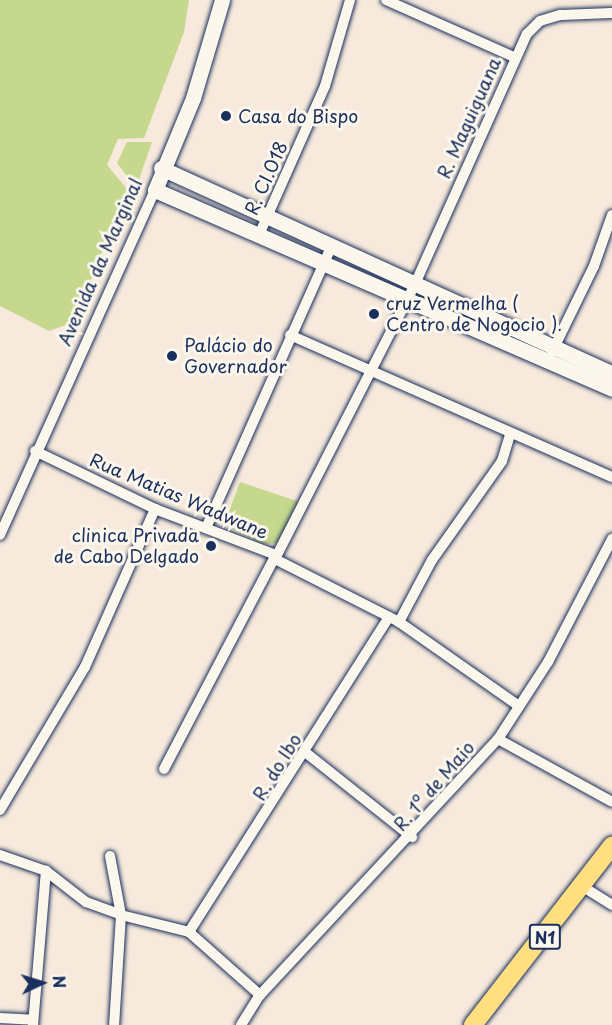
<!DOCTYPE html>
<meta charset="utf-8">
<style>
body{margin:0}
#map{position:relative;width:612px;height:1025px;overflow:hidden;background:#f7eadc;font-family:"Playpen Sans",sans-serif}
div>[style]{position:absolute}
.green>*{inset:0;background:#c5d88e}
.roads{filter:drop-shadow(0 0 2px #1b2f5e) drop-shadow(0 0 2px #1b2f5e)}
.street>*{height:10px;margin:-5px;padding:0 5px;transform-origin:5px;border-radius:5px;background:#fbf7ec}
.secondary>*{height:15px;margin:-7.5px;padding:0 7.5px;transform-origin:7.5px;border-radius:7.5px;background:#fbf7ec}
.highway>*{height:18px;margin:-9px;padding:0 9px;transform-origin:9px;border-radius:9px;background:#ffdf80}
.dots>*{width:16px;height:16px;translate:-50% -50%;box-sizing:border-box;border:3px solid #fbf7ec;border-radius:50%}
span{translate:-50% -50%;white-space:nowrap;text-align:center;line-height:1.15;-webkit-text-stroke:6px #fbf7ec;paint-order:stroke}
.shield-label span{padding:2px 4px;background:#fbf7ec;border:2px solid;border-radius:4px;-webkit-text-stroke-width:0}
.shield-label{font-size:16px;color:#1b2f5e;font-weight:700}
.poi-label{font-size:18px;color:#1b2f5e}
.left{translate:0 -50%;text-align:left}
.right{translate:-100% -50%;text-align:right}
.street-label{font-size:18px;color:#1b2f5e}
.north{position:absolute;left:12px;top:953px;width:60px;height:60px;-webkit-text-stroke:4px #fbf7ec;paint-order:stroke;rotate:86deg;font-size:16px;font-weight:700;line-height:24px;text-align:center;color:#1b2f5e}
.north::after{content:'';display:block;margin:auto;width:21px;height:27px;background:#1b2f5e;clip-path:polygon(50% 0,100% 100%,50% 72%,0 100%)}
</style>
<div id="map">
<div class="green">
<div style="clip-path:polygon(0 0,189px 0,184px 32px,144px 138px,118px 139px,107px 165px,127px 189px,74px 322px,49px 331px,0 306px)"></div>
<div style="clip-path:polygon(127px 142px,152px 142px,136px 188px,117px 163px)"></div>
<div style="clip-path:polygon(240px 482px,300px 502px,281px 543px,262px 544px,224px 525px)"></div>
</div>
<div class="roads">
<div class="street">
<div style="left:386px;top:0;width:140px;rotate:24deg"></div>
<div style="left:259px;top:235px;width:163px;rotate:-66.1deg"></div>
<div style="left:325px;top:86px;width:90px;rotate:-73.8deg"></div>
<div style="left:290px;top:335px;width:352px;rotate:23.8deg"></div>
<div style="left:552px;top:352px;width:96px;rotate:-64deg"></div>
<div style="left:594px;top:266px;width:54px;rotate:-70.6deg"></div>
<div style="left:35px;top:451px;width:133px;rotate:25.8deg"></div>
<div style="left:155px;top:509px;width:129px;rotate:20.8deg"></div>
<div style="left:276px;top:555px;width:4px;rotate:104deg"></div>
<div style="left:275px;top:559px;width:139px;rotate:26.9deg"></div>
<div style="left:399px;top:622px;width:146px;rotate:35deg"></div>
<div style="left:206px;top:528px;width:308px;rotate:-66deg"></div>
<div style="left:0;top:535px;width:378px;rotate:-65.8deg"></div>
<div style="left:275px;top:559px;width:309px;rotate:-63deg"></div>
<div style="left:415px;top:284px;width:274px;rotate:-65.9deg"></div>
<div style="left:527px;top:34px;width:18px;rotate:-45deg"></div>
<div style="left:540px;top:21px;width:21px;rotate:-17deg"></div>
<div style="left:560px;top:15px;width:52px;rotate:-2.2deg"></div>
<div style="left:399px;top:622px;width:70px;rotate:-62deg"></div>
<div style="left:432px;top:560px;width:121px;rotate:-54.7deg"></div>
<div style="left:502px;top:461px;width:28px;rotate:-73deg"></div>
<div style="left:498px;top:739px;width:130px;rotate:28.9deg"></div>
<div style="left:305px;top:752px;width:137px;rotate:38.5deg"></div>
<div style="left:164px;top:769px;width:242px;rotate:-62.4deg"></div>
<div style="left:0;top:810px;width:166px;rotate:-59.3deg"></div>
<div style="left:85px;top:667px;width:173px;rotate:-66.1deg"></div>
<div style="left:0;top:855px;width:49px;rotate:19.2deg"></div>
<div style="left:110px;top:856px;width:60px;rotate:79.4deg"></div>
<div style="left:121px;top:915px;width:70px;rotate:14deg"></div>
<div style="left:189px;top:932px;width:95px;rotate:41.6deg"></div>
<div style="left:585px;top:888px;width:32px;rotate:32deg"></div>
<div style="left:189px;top:932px;width:373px;rotate:-57.6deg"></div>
<div style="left:0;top:1018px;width:33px;rotate:3deg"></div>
<div style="left:33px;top:1025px;width:155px;rotate:-85.2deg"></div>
<div style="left:46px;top:871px;width:51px;rotate:37.8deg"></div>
<div style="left:86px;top:902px;width:37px;rotate:20deg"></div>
<div style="left:121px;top:915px;width:110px;rotate:93.6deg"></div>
<div style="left:241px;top:1025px;width:36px;rotate:-58deg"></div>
<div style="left:260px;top:995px;width:350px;rotate:-47.1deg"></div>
<div style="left:498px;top:739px;width:92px;rotate:-57deg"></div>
<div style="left:548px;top:662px;width:139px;rotate:-62.5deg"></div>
</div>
<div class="secondary">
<div style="left:222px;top:0;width:102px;rotate:106.5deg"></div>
<div style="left:193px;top:98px;width:100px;rotate:112.4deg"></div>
<div style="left:155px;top:190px;width:498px;rotate:23.5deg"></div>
<div style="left:161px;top:168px;width:496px;rotate:24.5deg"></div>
</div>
<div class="highway">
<div style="left:473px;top:1025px;width:227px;rotate:-52.2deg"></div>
</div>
</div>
<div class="dots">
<div style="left:226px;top:116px;background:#1b2f5e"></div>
<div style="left:374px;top:314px;background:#1b2f5e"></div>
<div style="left:172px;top:356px;background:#1b2f5e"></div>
<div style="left:211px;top:546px;background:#1b2f5e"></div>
</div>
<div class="shield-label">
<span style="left:545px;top:937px">N1</span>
</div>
<div class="poi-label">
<span class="left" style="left:238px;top:116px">Casa do Bispo</span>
<span class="left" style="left:386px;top:314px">cruz Vermelha (<br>Centro de Nogocio ).</span>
<span class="left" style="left:184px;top:356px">Palácio do<br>Governador</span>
<span class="right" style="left:199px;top:546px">clinica Privada<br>de Cabo Delgado</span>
</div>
<div class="street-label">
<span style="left:469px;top:118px;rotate:-66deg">R. Maguiguana</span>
<span style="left:266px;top:178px;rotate:-66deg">R. CI.018</span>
<span style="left:100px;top:262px;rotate:-66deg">Avenida da Marginal</span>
<span style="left:179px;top:496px;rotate:23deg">Rua Matias Wadwane</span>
<span style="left:277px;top:767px;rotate:-58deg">R. do Ibo</span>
<span style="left:434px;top:786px;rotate:-49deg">R. 1º de Maio</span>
</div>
<div class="north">N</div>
</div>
